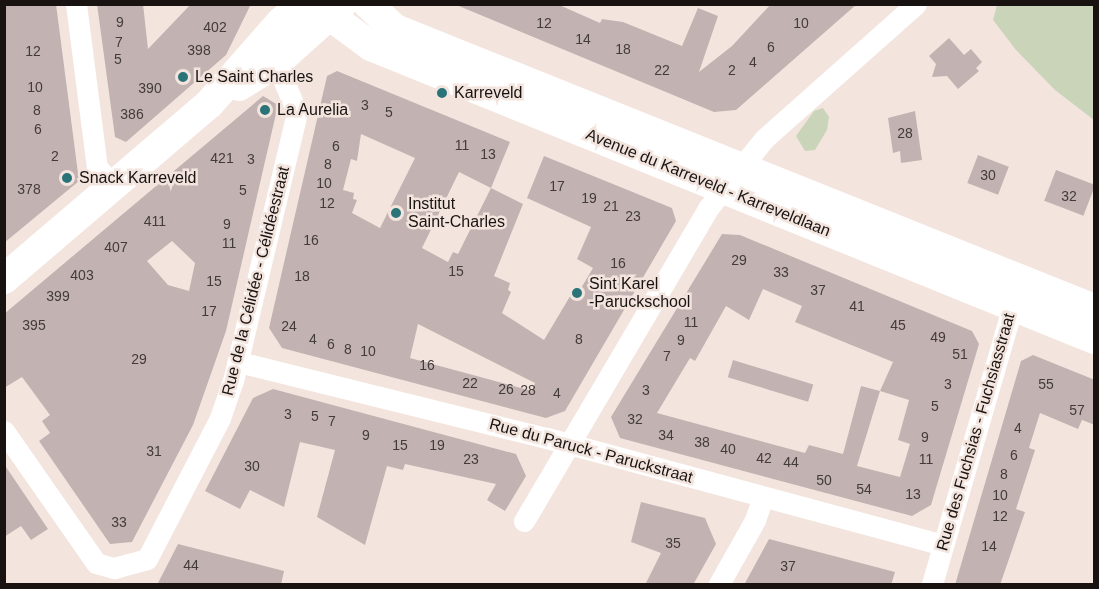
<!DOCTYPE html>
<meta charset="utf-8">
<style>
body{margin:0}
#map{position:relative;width:1099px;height:589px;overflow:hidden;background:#f3e5de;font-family:Helvetica,sans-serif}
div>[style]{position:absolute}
.green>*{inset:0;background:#c9d4b9}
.building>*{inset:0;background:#c2b3b2;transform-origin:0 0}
.street>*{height:21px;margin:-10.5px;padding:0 10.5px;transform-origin:10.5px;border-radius:10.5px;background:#fff}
.secondary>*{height:30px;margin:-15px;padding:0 15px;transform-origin:15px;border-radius:15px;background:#fff}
.dots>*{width:16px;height:16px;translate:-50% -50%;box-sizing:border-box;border:3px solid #f3e5de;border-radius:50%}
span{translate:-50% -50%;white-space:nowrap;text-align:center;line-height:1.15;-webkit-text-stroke:5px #f3e5de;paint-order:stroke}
.number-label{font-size:14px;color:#423b39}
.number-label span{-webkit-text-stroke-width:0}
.poi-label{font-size:16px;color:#181311}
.left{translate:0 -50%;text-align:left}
.street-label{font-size:16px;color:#181311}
.frame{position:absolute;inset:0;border:6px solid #181311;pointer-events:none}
</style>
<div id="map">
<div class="green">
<div style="clip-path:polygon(997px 5px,1094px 5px,1094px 120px,1055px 90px,1016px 50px,993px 20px)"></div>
<div style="clip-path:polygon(823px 108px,829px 117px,827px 130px,815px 150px,805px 151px,796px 136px,814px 111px)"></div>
</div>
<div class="building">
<div style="clip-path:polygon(4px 4px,56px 4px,79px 181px,4px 243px)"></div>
<div style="clip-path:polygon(97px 4px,143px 4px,148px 49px,191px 4px,251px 4px,226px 55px,126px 142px,115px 137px)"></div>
<div style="clip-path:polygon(454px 4px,557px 4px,600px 23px,602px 19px,623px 22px,682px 46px,698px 8px,718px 16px,699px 72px,732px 46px,771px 4px,857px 4px,736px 110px,714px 112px)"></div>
<div style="clip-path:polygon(949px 38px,964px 55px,971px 49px,982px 62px,976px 68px,979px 71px,958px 89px,947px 76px,932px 77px,936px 64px,929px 56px)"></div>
<div style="clip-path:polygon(evenodd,337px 71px,510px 142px,491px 188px,459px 172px,422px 248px,448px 262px,453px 252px,458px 254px,491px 188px,523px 204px,494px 276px,510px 283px,508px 290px,511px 292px,502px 313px,544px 340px,572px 293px,577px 295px,593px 268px,577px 259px,591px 227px,527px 198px,544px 156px,672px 208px,676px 221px,565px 411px,546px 418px,282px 348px,269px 328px,327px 76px,337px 71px,361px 134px,415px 158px,380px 228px,352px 213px,357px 200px,353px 199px,354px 193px,343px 190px,351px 159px,357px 161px,361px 134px,337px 71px,418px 324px,535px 383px,532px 391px,410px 358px,418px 324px)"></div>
<div style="clip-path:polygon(evenodd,263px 96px,278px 105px,226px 331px,193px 425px,132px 542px,110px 544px,39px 441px,50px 433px,42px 421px,50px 415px,22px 377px,4px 388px,4px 314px,263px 96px,172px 241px,195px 263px,189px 291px,168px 285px,147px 261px,172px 241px)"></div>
<div style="clip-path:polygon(915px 111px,922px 160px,901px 163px,900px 151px,893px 153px,888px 118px)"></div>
<div style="left:978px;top:155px;width:33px;height:30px;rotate:21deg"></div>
<div style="left:1056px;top:170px;width:42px;height:33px;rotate:21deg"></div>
<div style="clip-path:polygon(evenodd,722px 234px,740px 235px,972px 331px,979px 344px,931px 505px,912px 516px,620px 438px,611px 417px,722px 234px,763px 289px,802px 306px,795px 322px,893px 362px,880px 391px,861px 386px,843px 454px,809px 445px,805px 453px,657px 413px,690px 358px,695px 361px,726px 306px,749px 320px,763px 289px,722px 234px,880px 391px,909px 400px,898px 440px,910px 444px,900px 477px,857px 466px,880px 391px)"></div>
<div style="clip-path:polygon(1033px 355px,1095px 380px,1095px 425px,1082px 420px,1078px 429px,1040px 413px,1029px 448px,1035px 450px,1016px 509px,1025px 512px,1000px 585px,955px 585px,1021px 361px)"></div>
<div style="left:733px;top:360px;width:84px;height:18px;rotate:17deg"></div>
<div style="clip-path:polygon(273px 389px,516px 454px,526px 476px,505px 511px,487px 500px,496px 484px,405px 464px,403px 470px,387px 466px,365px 545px,317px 517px,335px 450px,300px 442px,284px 507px,250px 490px,240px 509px,205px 491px,253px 398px)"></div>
<div style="clip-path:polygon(4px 464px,48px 529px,31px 540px,21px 526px,4px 537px)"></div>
<div style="clip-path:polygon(641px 502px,705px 518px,716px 544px,693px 585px,645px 585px,661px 553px,631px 542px)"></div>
<div style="clip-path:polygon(769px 539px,895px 572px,891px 585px,744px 585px)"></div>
<div style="clip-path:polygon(178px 544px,284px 571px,281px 585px,157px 585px)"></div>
</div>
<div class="street">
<div style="left:76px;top:4px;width:164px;rotate:82.7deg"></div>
<div style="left:97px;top:167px;width:25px;rotate:50deg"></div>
<div style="left:239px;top:362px;width:317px;rotate:13.9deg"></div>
<div style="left:547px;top:438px;width:410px;rotate:15.1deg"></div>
<div style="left:4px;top:431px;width:161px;rotate:55.1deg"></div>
<div style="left:96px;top:563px;width:19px;rotate:16deg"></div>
<div style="left:524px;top:521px;width:364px;rotate:-59.5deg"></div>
<div style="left:709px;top:207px;width:87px;rotate:-51deg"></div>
<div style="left:764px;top:139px;width:203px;rotate:-41.6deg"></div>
<div style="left:114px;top:568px;width:34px;rotate:-15deg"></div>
<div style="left:147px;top:559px;width:159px;rotate:-62.6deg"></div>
<div style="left:220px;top:418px;width:39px;rotate:-71deg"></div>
<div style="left:233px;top:381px;width:277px;rotate:-76.6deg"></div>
<div style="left:297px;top:112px;width:53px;rotate:-113.2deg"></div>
<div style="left:719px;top:584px;width:73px;rotate:-60.6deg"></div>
<div style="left:755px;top:520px;width:24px;rotate:-71deg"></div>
<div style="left:932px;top:584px;width:302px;rotate:-73.8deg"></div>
</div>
<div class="secondary">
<div style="left:314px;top:4px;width:71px;rotate:36.4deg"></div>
<div style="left:371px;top:46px;width:780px;rotate:22.06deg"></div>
<div style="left:368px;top:4px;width:37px;rotate:43deg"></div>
<div style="left:395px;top:29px;width:753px;rotate:21.83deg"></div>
<div style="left:239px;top:86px;width:44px;rotate:-31.9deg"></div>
<div style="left:276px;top:63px;width:89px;rotate:-41.8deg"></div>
<div style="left:4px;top:279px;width:270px;rotate:-40.5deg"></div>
<div style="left:209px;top:104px;width:109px;rotate:-48.7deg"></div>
<div style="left:281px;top:22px;width:28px;rotate:-41deg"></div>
</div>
<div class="dots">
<div style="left:183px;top:77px;background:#297379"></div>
<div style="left:442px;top:93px;background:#297379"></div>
<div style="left:265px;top:110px;background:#297379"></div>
<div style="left:67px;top:178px;background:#297379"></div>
<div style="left:396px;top:213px;background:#297379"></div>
<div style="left:577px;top:293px;background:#297379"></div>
</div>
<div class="number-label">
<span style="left:120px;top:22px">9</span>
<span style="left:544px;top:23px">12</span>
<span style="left:801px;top:23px">10</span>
<span style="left:215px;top:27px">402</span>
<span style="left:583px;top:39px">14</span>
<span style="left:119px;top:42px">7</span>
<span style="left:771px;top:47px">6</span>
<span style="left:623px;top:49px">18</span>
<span style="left:199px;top:50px">398</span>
<span style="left:33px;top:51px">12</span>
<span style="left:118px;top:59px">5</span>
<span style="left:753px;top:62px">4</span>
<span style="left:662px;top:70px">22</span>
<span style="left:732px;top:70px">2</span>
<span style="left:35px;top:87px">10</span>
<span style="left:150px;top:88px">390</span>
<span style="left:365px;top:105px">3</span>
<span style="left:37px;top:110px">8</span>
<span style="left:389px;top:112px">5</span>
<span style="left:132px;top:114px">386</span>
<span style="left:38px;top:129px">6</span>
<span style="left:905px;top:133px">28</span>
<span style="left:462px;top:145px">11</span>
<span style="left:336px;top:146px">6</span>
<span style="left:488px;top:154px">13</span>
<span style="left:55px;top:156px">2</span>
<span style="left:222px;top:158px">421</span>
<span style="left:251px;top:159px">3</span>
<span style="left:328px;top:164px">8</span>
<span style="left:988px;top:175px">30</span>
<span style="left:324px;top:183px">10</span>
<span style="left:557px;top:186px">17</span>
<span style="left:29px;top:189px">378</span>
<span style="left:243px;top:190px">5</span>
<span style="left:1069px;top:196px">32</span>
<span style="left:589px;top:198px">19</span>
<span style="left:327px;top:203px">12</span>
<span style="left:611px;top:206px">21</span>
<span style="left:633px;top:216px">23</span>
<span style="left:155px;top:221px">411</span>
<span style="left:227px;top:224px">9</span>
<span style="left:311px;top:240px">16</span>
<span style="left:229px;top:243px">11</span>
<span style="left:116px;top:247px">407</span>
<span style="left:739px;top:260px">29</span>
<span style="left:618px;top:263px">16</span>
<span style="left:456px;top:271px">15</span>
<span style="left:781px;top:272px">33</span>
<span style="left:82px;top:275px">403</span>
<span style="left:302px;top:276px">18</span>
<span style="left:214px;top:281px">15</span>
<span style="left:818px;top:290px">37</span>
<span style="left:58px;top:296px">399</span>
<span style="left:857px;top:306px">41</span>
<span style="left:209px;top:311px">17</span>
<span style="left:691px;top:322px">11</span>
<span style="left:34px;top:325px">395</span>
<span style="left:898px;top:325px">45</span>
<span style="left:289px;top:326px">24</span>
<span style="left:938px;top:337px">49</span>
<span style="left:313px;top:339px">4</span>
<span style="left:579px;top:339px">8</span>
<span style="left:681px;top:340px">9</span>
<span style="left:331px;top:344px">6</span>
<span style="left:348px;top:349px">8</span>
<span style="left:368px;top:351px">10</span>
<span style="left:960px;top:354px">51</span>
<span style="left:667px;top:356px">7</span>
<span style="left:139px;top:359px">29</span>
<span style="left:427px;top:365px">16</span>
<span style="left:470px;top:383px">22</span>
<span style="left:948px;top:384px">3</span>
<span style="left:1046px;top:384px">55</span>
<span style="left:506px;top:389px">26</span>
<span style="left:528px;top:390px">28</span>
<span style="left:646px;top:390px">3</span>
<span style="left:557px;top:393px">4</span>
<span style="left:935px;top:406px">5</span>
<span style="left:1077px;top:410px">57</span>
<span style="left:288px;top:414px">3</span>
<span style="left:315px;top:416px">5</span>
<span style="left:635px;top:419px">32</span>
<span style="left:332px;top:421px">7</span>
<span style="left:1018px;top:428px">4</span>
<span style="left:366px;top:435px">9</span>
<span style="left:666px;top:435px">34</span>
<span style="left:925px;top:437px">9</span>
<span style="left:702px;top:442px">38</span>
<span style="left:400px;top:445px">15</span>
<span style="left:437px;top:445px">19</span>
<span style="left:728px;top:449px">40</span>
<span style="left:154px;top:451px">31</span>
<span style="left:1014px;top:455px">6</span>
<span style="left:764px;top:458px">42</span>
<span style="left:471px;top:459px">23</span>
<span style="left:926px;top:459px">11</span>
<span style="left:791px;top:462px">44</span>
<span style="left:252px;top:466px">30</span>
<span style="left:1004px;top:474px">8</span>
<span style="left:824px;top:480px">50</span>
<span style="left:864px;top:489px">54</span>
<span style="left:913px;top:494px">13</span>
<span style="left:1000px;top:495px">10</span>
<span style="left:1000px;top:516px">12</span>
<span style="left:119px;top:522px">33</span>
<span style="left:673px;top:543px">35</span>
<span style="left:989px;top:546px">14</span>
<span style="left:191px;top:565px">44</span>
<span style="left:788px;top:566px">37</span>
</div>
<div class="poi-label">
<span class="left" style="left:195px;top:77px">Le Saint Charles</span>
<span class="left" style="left:454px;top:93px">Karreveld</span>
<span class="left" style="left:277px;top:110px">La Aurelia</span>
<span class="left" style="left:79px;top:178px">Snack Karreveld</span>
<span class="left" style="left:408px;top:213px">Institut<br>Saint-Charles</span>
<span class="left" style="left:589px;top:293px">Sint Karel<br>-Paruckschool</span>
</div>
<div class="street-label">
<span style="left:708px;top:183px;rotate:22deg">Avenue du Karreveld - Karreveldlaan</span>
<span style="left:256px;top:281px;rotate:-76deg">Rue de la Célidée - Célidéestraat</span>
<span style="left:976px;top:432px;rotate:-74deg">Rue des Fuchsias - Fuchsiasstraat</span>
<span style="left:591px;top:451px;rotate:15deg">Rue du Paruck - Paruckstraat</span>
</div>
<div class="frame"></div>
</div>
